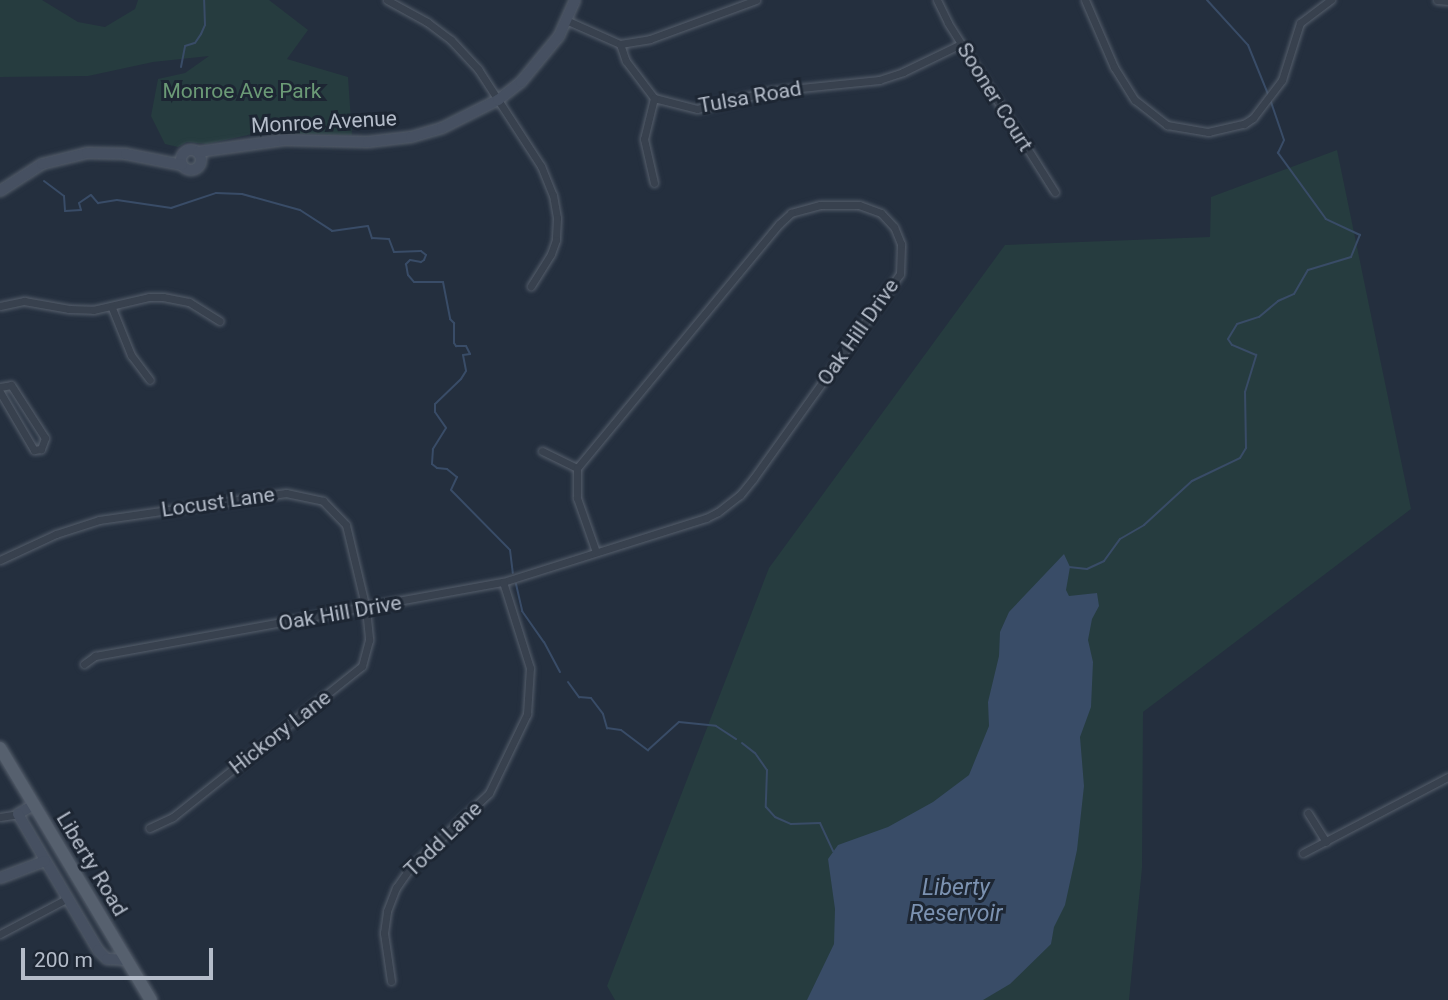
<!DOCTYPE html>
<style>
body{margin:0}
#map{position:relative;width:1448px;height:1000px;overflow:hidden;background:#242f3e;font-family:Roboto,sans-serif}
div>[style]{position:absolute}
.green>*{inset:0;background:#263c3f}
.water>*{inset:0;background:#394c67}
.stream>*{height:2px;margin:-1px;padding:0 1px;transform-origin:1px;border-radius:1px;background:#394c67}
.roads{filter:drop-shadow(0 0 2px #565f6c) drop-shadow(0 0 2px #565f6c)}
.street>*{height:7px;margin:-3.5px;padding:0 3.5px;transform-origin:3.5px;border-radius:3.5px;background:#38414e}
.secondary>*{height:10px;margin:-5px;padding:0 5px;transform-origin:5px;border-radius:5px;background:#465061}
.secondary>.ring{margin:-5px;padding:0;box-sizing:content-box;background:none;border:10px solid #465061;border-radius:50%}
.primary>*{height:12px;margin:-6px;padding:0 6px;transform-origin:6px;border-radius:6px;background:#56606e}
span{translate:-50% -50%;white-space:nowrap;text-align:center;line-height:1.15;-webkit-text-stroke:6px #1d2633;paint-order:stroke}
.park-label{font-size:21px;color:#6b9a76}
.street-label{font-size:21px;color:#b4bcc9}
.water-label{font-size:23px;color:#7c92b1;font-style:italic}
.scale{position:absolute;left:21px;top:948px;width:192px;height:32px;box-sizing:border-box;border:4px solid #b4bcc9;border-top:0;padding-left:9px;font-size:21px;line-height:24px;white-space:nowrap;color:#b4bcc9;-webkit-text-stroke:5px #1d2633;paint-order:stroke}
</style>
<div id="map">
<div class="green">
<div style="clip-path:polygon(0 0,42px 0,78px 22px,105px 27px,135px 9px,138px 0,269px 0,308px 30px,287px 59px,348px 77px,352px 135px,257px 133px,207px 144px,187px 142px,178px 147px,165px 144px,151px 116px,158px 79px,185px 73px,209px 56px,153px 62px,88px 76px,0 77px)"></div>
<div style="clip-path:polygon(1337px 150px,1411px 509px,1143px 712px,1142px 868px,1129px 1000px,615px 1000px,607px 986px,769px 568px,1005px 245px,1210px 237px,1211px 197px)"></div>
</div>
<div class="water">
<div style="clip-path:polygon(1064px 554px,1070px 567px,1066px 590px,1069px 596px,1097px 593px,1099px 606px,1092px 619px,1088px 640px,1093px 662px,1091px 707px,1080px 737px,1084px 786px,1077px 850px,1065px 905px,1054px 927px,1051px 944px,1010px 984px,983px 1000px,807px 1000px,834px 944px,835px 909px,828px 859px,838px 845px,888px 827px,933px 802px,969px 775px,989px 726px,988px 702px,999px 656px,1000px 632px,1009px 612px)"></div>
</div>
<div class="stream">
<div style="left:1207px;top:0;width:61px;rotate:47.7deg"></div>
<div style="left:1248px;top:45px;width:53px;rotate:67.8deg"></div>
<div style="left:181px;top:67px;width:21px;rotate:-79deg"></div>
<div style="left:185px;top:46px;width:10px;rotate:-17deg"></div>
<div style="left:195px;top:43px;width:11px;rotate:-56deg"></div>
<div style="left:201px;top:34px;width:10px;rotate:-66deg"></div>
<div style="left:205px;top:25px;width:25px;rotate:-92deg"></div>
<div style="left:44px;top:181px;width:25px;rotate:37deg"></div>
<div style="left:64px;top:196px;width:15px;rotate:86deg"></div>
<div style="left:65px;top:211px;width:16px;rotate:-4deg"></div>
<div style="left:81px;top:210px;width:7px;rotate:-106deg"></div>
<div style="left:79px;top:203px;width:14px;rotate:-34deg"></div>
<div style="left:91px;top:195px;width:11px;rotate:49deg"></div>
<div style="left:98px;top:203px;width:19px;rotate:-9deg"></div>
<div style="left:117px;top:200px;width:55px;rotate:8.4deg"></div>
<div style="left:171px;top:208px;width:47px;rotate:-18.4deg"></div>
<div style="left:216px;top:193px;width:26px;rotate:2deg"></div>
<div style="left:242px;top:194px;width:60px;rotate:15.4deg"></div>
<div style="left:300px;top:210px;width:38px;rotate:33deg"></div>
<div style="left:332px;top:231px;width:36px;rotate:-8deg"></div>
<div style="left:368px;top:226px;width:13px;rotate:72deg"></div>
<div style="left:372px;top:238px;width:17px;rotate:3deg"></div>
<div style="left:389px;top:239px;width:14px;rotate:69deg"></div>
<div style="left:394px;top:252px;width:27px;rotate:-2deg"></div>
<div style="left:421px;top:251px;width:6px;rotate:39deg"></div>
<div style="left:426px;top:255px;width:5px;rotate:112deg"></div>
<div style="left:424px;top:260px;width:4px;rotate:146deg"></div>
<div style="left:421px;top:262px;width:11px;rotate:-170deg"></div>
<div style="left:410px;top:260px;width:6px;rotate:135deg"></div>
<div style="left:406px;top:264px;width:11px;rotate:80deg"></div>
<div style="left:408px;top:275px;width:9px;rotate:49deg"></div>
<div style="left:414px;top:282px;width:29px"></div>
<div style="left:443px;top:282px;width:38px;rotate:79deg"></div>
<div style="left:450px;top:319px;width:6px;rotate:45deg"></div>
<div style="left:454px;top:323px;width:20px;rotate:90deg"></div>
<div style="left:454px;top:343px;width:4px;rotate:56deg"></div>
<div style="left:456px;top:346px;width:10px"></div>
<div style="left:466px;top:346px;width:9px;rotate:63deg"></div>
<div style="left:470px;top:354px;width:7px;rotate:172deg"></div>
<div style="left:463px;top:355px;width:16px;rotate:79deg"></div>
<div style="left:466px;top:371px;width:9px;rotate:122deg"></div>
<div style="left:461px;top:379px;width:36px;rotate:136deg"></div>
<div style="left:435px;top:404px;width:8px;rotate:90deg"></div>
<div style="left:435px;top:412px;width:19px;rotate:55deg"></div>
<div style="left:446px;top:428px;width:25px;rotate:122deg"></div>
<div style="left:433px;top:449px;width:15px;rotate:94deg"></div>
<div style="left:432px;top:464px;width:6px;rotate:39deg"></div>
<div style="left:437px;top:468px;width:10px;rotate:6deg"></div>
<div style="left:447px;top:469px;width:13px;rotate:39deg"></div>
<div style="left:457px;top:477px;width:14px;rotate:115deg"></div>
<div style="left:451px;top:490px;width:84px;rotate:45.5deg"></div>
<div style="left:510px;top:550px;width:23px;rotate:83deg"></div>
<div style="left:1069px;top:567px;width:18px;rotate:6deg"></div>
<div style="left:1087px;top:569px;width:19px;rotate:-25deg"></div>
<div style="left:1104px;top:561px;width:27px;rotate:-54deg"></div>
<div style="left:1120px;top:539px;width:28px;rotate:-30deg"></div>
<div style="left:1144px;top:525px;width:65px;rotate:-42.5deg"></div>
<div style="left:1192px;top:481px;width:53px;rotate:-25.6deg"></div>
<div style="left:1240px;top:458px;width:12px;rotate:-59deg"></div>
<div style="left:1246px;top:448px;width:56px;rotate:-91deg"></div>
<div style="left:1245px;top:392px;width:39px;rotate:-73deg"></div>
<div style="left:1256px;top:355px;width:26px;rotate:-157deg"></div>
<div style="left:1232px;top:345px;width:7px;rotate:-124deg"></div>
<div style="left:1228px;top:339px;width:17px;rotate:-59deg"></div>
<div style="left:1237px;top:324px;width:23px;rotate:-18deg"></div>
<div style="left:1259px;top:317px;width:25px;rotate:-40deg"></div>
<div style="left:1278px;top:301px;width:17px;rotate:-24deg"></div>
<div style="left:1294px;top:294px;width:28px;rotate:-60deg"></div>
<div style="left:1308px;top:270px;width:45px;rotate:-16.8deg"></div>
<div style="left:1351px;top:257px;width:24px;rotate:-68deg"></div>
<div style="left:1360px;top:235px;width:38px;rotate:-155deg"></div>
<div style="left:1326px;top:219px;width:82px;rotate:-126deg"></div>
<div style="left:1278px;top:153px;width:14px;rotate:-65deg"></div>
<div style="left:1284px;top:140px;width:43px;rotate:-108.9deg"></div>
<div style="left:516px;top:584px;width:28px;rotate:77deg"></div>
<div style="left:522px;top:611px;width:38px;rotate:55deg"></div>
<div style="left:544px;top:642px;width:34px;rotate:62deg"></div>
<div style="left:568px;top:682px;width:19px;rotate:54deg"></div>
<div style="left:579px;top:697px;width:12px;rotate:5deg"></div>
<div style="left:591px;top:698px;width:20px;rotate:53deg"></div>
<div style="left:603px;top:714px;width:15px;rotate:74deg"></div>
<div style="left:607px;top:728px;width:14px;rotate:8deg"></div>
<div style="left:621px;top:730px;width:34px;rotate:37deg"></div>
<div style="left:648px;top:750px;width:42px;rotate:-42.1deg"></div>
<div style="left:679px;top:722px;width:37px;rotate:6deg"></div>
<div style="left:716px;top:726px;width:24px;rotate:33deg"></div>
<div style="left:742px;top:743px;width:16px;rotate:38deg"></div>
<div style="left:755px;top:753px;width:21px;rotate:55deg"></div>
<div style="left:767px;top:770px;width:37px;rotate:92deg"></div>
<div style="left:766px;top:807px;width:13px;rotate:48deg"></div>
<div style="left:775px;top:817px;width:17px;rotate:24deg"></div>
<div style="left:791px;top:824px;width:29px;rotate:-2deg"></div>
<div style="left:820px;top:823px;width:31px;rotate:65deg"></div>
</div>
<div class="roads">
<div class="street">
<div style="left:387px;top:0;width:46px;rotate:28.8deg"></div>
<div style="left:427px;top:22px;width:30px;rotate:37deg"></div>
<div style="left:451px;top:40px;width:40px;rotate:47deg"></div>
<div style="left:478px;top:69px;width:116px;rotate:57deg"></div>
<div style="left:541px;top:166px;width:31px;rotate:68deg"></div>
<div style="left:553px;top:195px;width:23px;rotate:80deg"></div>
<div style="left:557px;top:218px;width:22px;rotate:93deg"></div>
<div style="left:556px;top:240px;width:15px;rotate:110deg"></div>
<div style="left:551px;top:254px;width:38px;rotate:122deg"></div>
<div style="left:937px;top:0;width:25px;rotate:64deg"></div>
<div style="left:948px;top:23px;width:200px;rotate:57.7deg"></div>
<div style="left:1085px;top:0;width:73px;rotate:66.6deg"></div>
<div style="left:1114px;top:67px;width:39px;rotate:58deg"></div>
<div style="left:1135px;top:100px;width:41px;rotate:38deg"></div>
<div style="left:1167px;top:125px;width:42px;rotate:9.7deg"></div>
<div style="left:1208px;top:132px;width:37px;rotate:-13deg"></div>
<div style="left:1244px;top:124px;width:11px;rotate:-34deg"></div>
<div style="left:1253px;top:118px;width:48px;rotate:-52.7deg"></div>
<div style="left:1282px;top:80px;width:60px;rotate:-72.5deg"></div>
<div style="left:1300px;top:23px;width:39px;rotate:-37deg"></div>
<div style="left:1437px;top:0;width:11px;rotate:5deg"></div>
<div style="left:568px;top:21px;width:57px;rotate:23.9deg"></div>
<div style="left:620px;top:44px;width:18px;rotate:71deg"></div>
<div style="left:626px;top:61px;width:46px;rotate:52.9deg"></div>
<div style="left:654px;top:98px;width:44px;rotate:14.3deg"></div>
<div style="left:697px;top:109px;width:76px;rotate:-13.7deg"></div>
<div style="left:771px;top:91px;width:109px;rotate:-5.8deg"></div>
<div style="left:879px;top:80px;width:25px;rotate:-18deg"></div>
<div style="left:903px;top:72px;width:64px;rotate:-25.8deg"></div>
<div style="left:620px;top:44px;width:30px;rotate:-9deg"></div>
<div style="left:650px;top:39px;width:113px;rotate:-20.2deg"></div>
<div style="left:654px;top:98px;width:42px;rotate:103.7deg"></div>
<div style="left:644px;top:139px;width:45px;rotate:77.2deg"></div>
<div style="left:0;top:306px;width:25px;rotate:-12deg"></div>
<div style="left:24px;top:301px;width:46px;rotate:10.1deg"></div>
<div style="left:69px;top:309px;width:24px;rotate:2deg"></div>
<div style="left:93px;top:310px;width:57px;rotate:-13.1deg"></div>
<div style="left:149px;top:297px;width:14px"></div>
<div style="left:163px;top:297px;width:26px;rotate:11deg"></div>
<div style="left:189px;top:302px;width:36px;rotate:32deg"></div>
<div style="left:112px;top:308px;width:51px;rotate:68deg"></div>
<div style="left:131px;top:355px;width:31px;rotate:53deg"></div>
<div style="left:0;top:387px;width:11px;rotate:-10deg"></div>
<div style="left:11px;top:385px;width:63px;rotate:57.3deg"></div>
<div style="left:45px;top:438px;width:12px;rotate:110deg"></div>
<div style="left:41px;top:449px;width:7px;rotate:172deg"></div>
<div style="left:34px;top:450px;width:67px;rotate:-120.4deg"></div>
<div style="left:542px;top:451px;width:39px;rotate:26deg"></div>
<div style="left:0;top:560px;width:62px;rotate:-24.9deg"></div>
<div style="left:56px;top:534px;width:45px;rotate:-18deg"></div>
<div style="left:99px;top:520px;width:189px;rotate:-8.2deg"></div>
<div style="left:286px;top:493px;width:38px;rotate:12deg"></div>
<div style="left:323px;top:501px;width:33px;rotate:46deg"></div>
<div style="left:346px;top:525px;width:86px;rotate:76.6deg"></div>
<div style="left:366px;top:609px;width:31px;rotate:84deg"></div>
<div style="left:369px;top:640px;width:27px;rotate:105deg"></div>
<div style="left:362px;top:666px;width:242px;rotate:141.4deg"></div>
<div style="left:173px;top:817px;width:26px;rotate:155deg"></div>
<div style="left:84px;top:664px;width:14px;rotate:-36deg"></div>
<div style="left:95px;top:656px;width:415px;rotate:-10.3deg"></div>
<div style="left:503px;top:582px;width:213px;rotate:-17.5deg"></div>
<div style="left:706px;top:518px;width:13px;rotate:-27deg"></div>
<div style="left:718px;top:512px;width:28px;rotate:-38deg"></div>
<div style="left:740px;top:495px;width:21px;rotate:-51deg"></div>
<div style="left:753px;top:479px;width:252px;rotate:-54.4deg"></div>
<div style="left:900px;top:274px;width:30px;rotate:-88deg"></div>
<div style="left:901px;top:244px;width:18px;rotate:-112deg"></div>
<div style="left:894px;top:227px;width:19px;rotate:-133deg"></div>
<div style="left:881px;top:213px;width:23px;rotate:-160deg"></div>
<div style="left:859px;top:205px;width:39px;rotate:180deg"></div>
<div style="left:820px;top:205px;width:30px;rotate:165deg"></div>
<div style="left:791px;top:213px;width:16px;rotate:137deg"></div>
<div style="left:779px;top:224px;width:317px;rotate:129.6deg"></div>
<div style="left:577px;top:468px;width:30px;rotate:90deg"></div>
<div style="left:577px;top:498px;width:57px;rotate:70.6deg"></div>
<div style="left:1308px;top:813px;width:34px;rotate:58deg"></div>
<div style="left:0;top:817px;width:18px;rotate:-9deg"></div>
<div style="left:1303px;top:853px;width:164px;rotate:-27.7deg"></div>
<div style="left:0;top:934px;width:77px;rotate:-27.9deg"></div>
<div style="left:391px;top:981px;width:49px;rotate:-98.3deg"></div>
<div style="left:384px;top:933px;width:22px;rotate:-82deg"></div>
<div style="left:387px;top:911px;width:25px;rotate:-69deg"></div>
<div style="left:396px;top:888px;width:24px;rotate:-55deg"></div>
<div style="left:410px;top:868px;width:109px;rotate:-43.5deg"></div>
<div style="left:489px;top:793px;width:88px;rotate:-64.3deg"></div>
<div style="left:527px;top:714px;width:46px;rotate:-86.3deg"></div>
<div style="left:530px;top:668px;width:90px;rotate:-107.4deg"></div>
</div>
<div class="secondary">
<div class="ring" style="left:181px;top:150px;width:10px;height:10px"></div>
<div style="left:198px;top:152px;width:87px;rotate:-7.9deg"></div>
<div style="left:284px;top:140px;width:84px;rotate:1.4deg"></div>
<div style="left:368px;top:142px;width:43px;rotate:-6.6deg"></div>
<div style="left:411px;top:137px;width:32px;rotate:-16deg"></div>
<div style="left:442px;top:128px;width:63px;rotate:-26.6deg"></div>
<div style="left:498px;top:100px;width:29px;rotate:-38deg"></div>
<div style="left:521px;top:82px;width:60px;rotate:-50.4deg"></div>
<div style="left:559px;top:36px;width:39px;rotate:-66deg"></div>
<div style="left:0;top:191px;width:50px;rotate:-32.7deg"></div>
<div style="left:42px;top:164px;width:46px;rotate:-13.7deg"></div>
<div style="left:87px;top:153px;width:39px;rotate:1deg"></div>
<div style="left:126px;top:154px;width:57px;rotate:11.1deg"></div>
<div style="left:34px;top:805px;width:18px;rotate:151deg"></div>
<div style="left:18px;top:814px;width:158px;rotate:59.5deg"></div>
<div style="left:98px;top:950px;width:13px;rotate:45deg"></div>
<div style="left:107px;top:959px;width:20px;rotate:3deg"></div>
<div style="left:0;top:878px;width:48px;rotate:-20.7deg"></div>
</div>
<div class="primary">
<div style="left:0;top:748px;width:294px;rotate:59.1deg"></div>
</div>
</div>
<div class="park-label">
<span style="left:242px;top:91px">Monroe Ave Park</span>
</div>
<div class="street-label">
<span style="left:750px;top:97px;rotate:-10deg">Tulsa Road</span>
<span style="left:995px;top:97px;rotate:58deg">Sooner Court</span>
<span style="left:324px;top:122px;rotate:-3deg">Monroe Avenue</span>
<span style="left:858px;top:332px;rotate:-55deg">Oak Hill Drive</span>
<span style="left:218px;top:502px;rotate:-8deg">Locust Lane</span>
<span style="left:340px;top:613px;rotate:-10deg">Oak Hill Drive</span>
<span style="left:280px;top:732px;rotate:-38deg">Hickory Lane</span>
<span style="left:443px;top:839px;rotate:-44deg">Todd Lane</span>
<span style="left:92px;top:864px;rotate:59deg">Liberty Road</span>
</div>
<div class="water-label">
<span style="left:956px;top:901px">Liberty<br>Reservoir</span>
</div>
<div class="scale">200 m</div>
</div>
